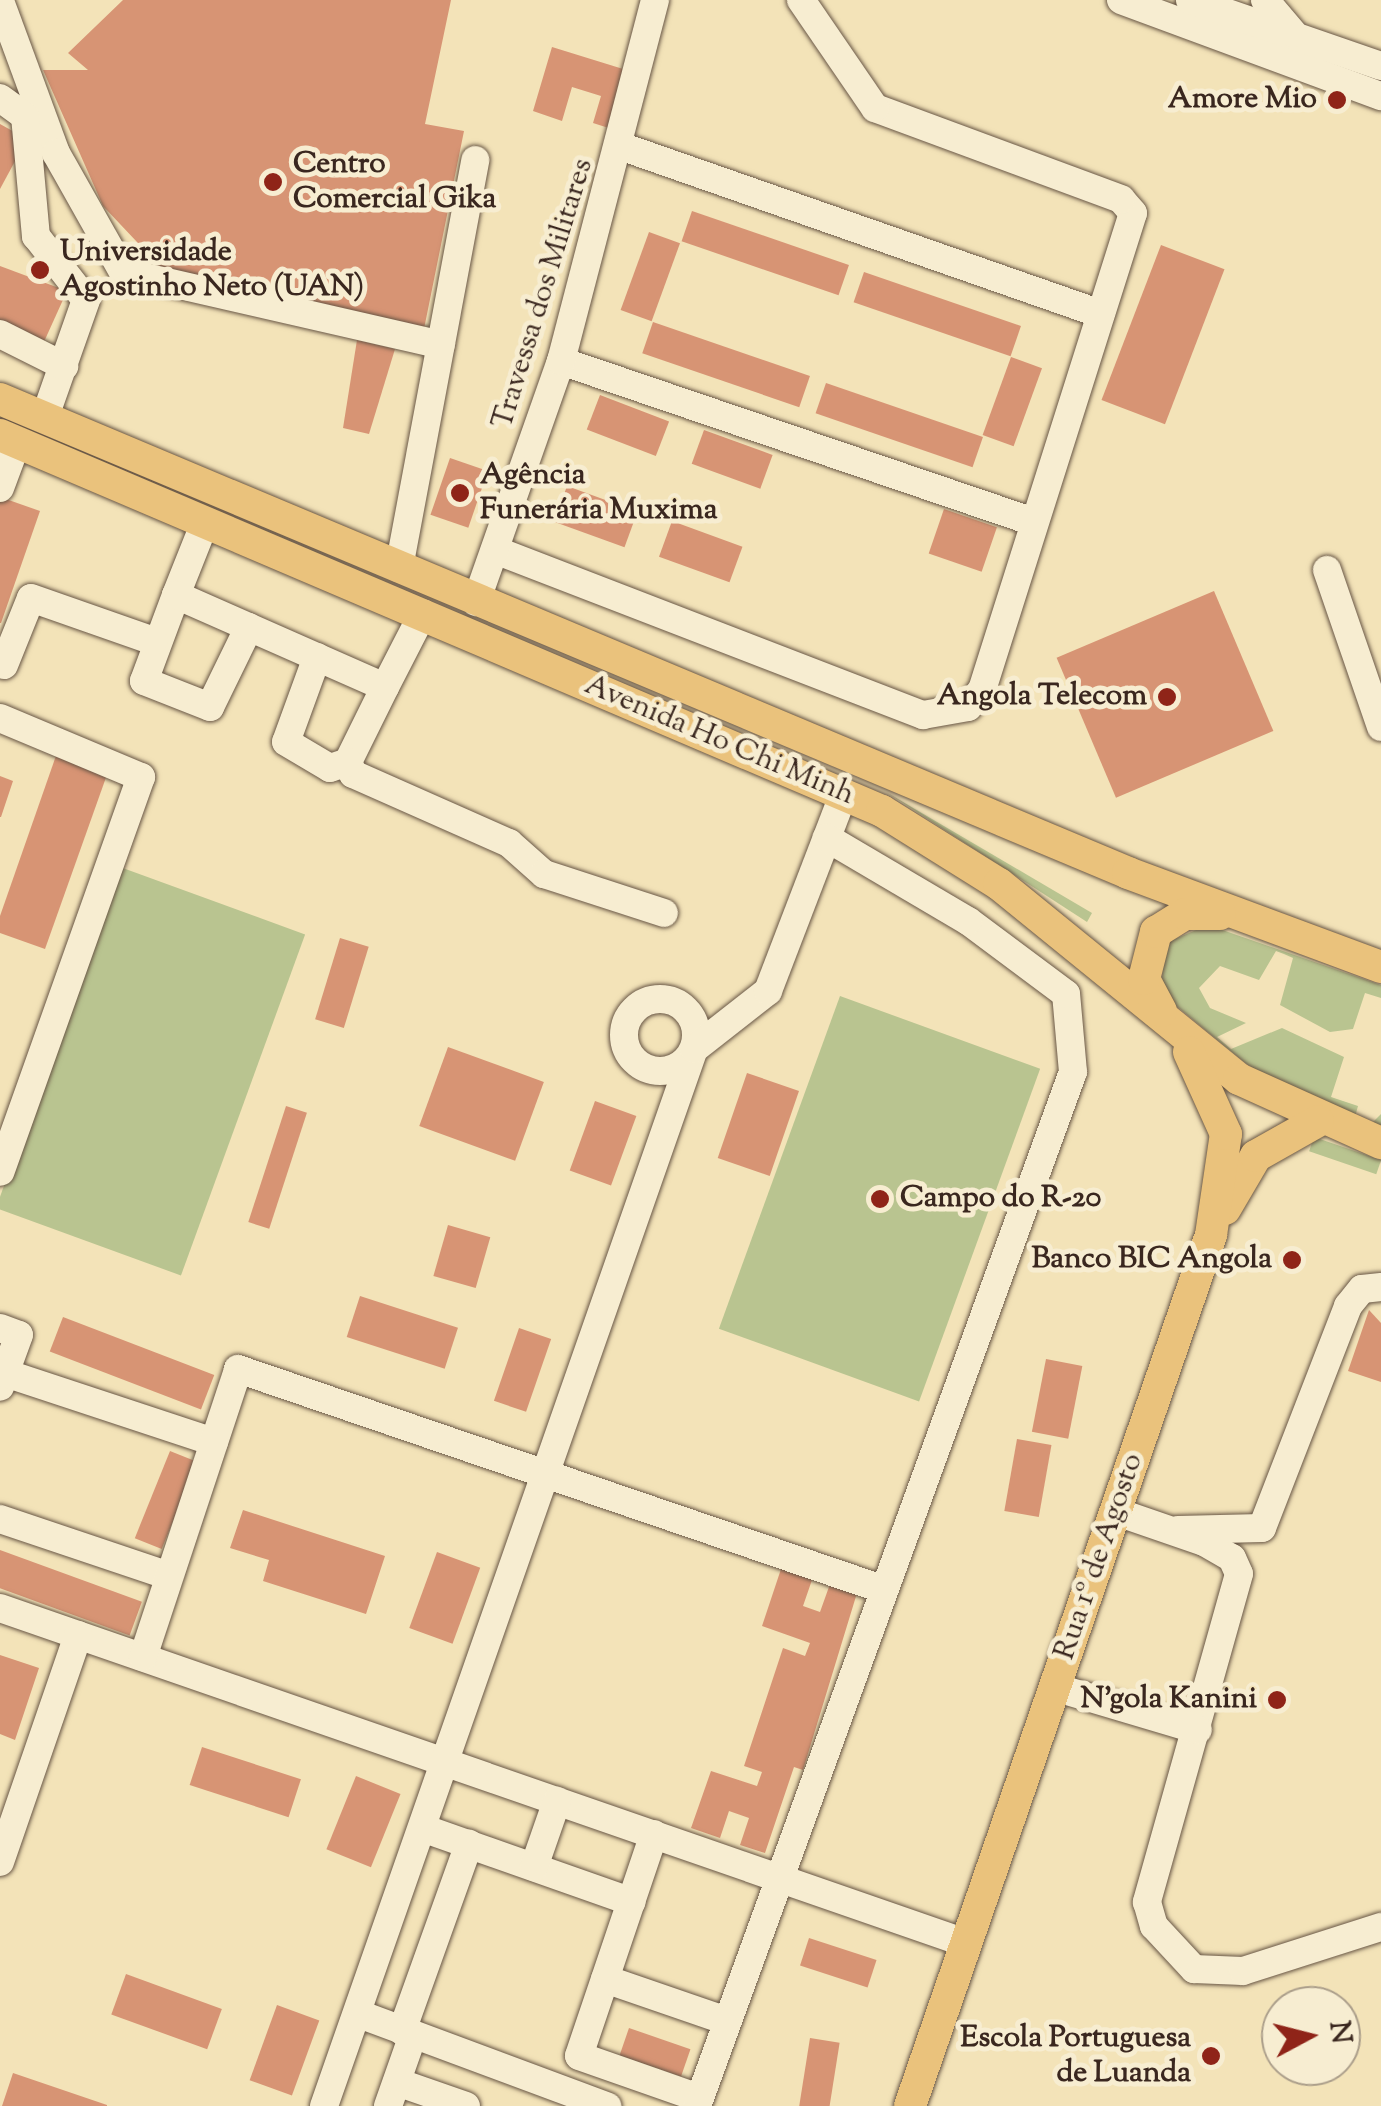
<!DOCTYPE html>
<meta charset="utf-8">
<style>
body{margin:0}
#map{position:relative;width:1381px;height:2106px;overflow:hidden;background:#f3e3b8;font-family:"Sorts Mill Goudy",serif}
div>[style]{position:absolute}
.green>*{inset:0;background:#b9c490;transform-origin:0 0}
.building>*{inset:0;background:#d79474;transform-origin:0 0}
.roads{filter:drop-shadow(0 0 2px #685645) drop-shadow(0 0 2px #685645)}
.minor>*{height:28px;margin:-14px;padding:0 14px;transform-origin:14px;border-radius:14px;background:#f7edd1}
.minor>.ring{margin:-14px;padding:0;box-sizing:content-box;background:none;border:28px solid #f7edd1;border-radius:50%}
.major>*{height:32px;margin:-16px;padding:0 16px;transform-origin:16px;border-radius:16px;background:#eac27c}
.dots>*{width:28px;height:28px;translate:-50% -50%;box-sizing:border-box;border:5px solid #f7edd1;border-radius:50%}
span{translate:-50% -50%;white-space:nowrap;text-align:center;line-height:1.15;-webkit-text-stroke:10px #f7edd1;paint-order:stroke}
.poi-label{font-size:30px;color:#3a271f;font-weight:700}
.right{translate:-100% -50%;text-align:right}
.left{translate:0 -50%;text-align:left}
.street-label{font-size:30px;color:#3a271f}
.north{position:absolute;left:1261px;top:1986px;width:100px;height:100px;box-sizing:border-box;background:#f7edd1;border:2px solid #ab9e8a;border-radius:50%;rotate:83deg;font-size:28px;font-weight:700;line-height:40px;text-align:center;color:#3a271f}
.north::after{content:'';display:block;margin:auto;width:35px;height:45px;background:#8f2418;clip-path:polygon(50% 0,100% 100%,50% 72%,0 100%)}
</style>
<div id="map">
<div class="green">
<div style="clip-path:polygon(886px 792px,1092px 913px,1087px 922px)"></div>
<div style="left:120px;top:867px;width:197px;height:363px;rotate:20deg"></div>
<div style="clip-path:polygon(1208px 925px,1381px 985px,1381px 998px,1365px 993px,1353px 1029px,1330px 1032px,1280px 1005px,1293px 958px,1284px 954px,1276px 951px,1259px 980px,1220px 966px,1199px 988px,1210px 1008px,1246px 1023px,1217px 1037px,1231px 1049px,1282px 1028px,1344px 1057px,1331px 1097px,1358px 1106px,1355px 1117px,1373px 1122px,1381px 1114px,1381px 1129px,1276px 1084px,1244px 1062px,1162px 994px,1163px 944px)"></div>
<div style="left:840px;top:996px;width:213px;height:354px;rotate:20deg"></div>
<div style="left:1314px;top:1137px;width:71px;height:15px;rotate:19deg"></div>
</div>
<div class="building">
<div style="clip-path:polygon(123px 0,451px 0,425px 124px,464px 131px,424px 329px,131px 273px,137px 242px,103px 206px,43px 70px,88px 70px,68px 53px)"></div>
<div style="clip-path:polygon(552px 47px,636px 73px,618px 131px,593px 123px,601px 96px,572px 87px,562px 121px,533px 111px)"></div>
<div style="clip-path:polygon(0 124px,27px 139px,0 189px)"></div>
<div style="left:692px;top:211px;width:166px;height:32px;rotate:19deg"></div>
<div style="left:649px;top:232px;width:33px;height:83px;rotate:20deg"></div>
<div style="left:1161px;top:245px;width:68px;height:166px;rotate:21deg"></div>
<div style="clip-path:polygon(0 266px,67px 291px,43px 344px,0 323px)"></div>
<div style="left:864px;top:272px;width:166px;height:32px;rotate:19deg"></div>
<div style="left:653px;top:322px;width:166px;height:33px;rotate:19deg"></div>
<div style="clip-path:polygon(357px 340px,395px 349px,369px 434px,343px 428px)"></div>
<div style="left:1011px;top:357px;width:33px;height:83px;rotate:20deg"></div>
<div style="left:826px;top:383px;width:166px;height:32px;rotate:19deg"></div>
<div style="left:600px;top:395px;width:74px;height:37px;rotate:21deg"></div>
<div style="left:704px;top:430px;width:73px;height:36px;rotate:20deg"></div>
<div style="left:450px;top:458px;width:40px;height:60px;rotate:19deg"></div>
<div style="left:567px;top:486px;width:75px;height:38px;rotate:20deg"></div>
<div style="clip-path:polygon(0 497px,40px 511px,1px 623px,0 623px)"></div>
<div style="left:944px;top:509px;width:56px;height:47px;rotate:19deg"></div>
<div style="left:672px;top:521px;width:75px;height:38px;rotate:20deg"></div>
<div style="left:1214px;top:591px;width:152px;height:171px;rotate:67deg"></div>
<div style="clip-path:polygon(58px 750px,109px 769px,45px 949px,0 933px,0 916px)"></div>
<div style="clip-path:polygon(0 776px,13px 781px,1px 817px,0 817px)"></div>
<div style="left:340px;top:938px;width:30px;height:85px;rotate:17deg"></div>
<div style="left:448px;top:1047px;width:102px;height:84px;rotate:20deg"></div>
<div style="left:747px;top:1073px;width:55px;height:90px;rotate:19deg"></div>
<div style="left:595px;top:1101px;width:44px;height:74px;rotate:20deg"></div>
<div style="left:286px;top:1106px;width:22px;height:122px;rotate:18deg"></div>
<div style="left:448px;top:1225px;width:44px;height:53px;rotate:16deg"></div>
<div style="left:360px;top:1296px;width:103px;height:43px;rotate:18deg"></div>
<div style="clip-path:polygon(1369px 1310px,1381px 1323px,1381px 1382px,1348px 1371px)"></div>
<div style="left:63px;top:1317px;width:162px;height:37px;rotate:21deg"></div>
<div style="left:519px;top:1328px;width:34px;height:77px;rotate:19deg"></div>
<div style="left:1046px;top:1359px;width:37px;height:74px;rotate:11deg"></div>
<div style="left:1017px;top:1439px;width:35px;height:73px;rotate:10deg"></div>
<div style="left:170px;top:1451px;width:29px;height:94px;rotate:22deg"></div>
<div style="clip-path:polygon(243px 1510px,385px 1556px,366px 1614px,263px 1581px,269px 1560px,230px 1548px)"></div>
<div style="left:0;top:1550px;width:151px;height:36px;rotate:20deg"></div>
<div style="left:437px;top:1552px;width:46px;height:81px;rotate:20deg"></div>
<div style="clip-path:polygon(782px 1566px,813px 1577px,803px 1606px,820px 1612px,830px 1584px,857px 1593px,803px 1770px,794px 1767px,765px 1853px,740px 1845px,749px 1818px,729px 1811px,720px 1838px,691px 1828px,711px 1771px,757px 1786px,762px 1772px,744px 1766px,783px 1648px,805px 1656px,810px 1643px,762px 1626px)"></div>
<div style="clip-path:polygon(0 1655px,39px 1668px,15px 1740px,0 1734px)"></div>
<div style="left:202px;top:1747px;width:104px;height:40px;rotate:18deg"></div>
<div style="left:356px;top:1776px;width:48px;height:79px;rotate:22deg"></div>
<div style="left:809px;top:1938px;width:71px;height:29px;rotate:18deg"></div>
<div style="left:126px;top:1974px;width:102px;height:43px;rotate:20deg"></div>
<div style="left:277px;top:2005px;width:45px;height:80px;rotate:20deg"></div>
<div style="left:629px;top:2028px;width:65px;height:29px;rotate:19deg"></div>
<div style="left:810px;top:2038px;width:30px;height:69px;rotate:9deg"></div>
<div style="clip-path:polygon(13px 2073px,107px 2105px,107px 2106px,2px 2106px)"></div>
</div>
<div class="roads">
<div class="minor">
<div style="left:1121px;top:0;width:277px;rotate:20.3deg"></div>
<div style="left:1190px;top:0;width:202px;rotate:19.1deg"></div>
<div style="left:1265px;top:0;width:43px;rotate:49.7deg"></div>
<div style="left:0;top:1px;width:162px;rotate:69.8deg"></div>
<div style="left:56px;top:153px;width:137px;rotate:60.6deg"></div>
<div style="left:123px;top:272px;width:326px;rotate:12.9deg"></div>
<div style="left:0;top:98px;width:31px;rotate:36deg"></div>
<div style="left:25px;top:116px;width:121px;rotate:84.8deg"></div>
<div style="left:36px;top:236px;width:81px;rotate:52deg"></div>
<div style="left:86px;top:300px;width:126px;rotate:109.4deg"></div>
<div style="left:623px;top:147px;width:506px;rotate:19.26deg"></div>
<div style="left:0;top:334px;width:72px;rotate:26.6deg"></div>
<div style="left:561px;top:361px;width:499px;rotate:18.8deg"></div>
<div style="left:0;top:488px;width:49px;rotate:-69.7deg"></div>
<div style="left:495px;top:550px;width:459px;rotate:21.1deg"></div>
<div style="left:923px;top:715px;width:46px;rotate:-10.1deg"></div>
<div style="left:968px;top:707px;width:22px;rotate:-51deg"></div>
<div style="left:982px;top:690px;width:500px;rotate:-72.43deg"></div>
<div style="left:1133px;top:213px;width:18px;rotate:-131deg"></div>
<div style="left:1121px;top:199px;width:262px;rotate:-159.7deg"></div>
<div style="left:875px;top:108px;width:131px;rotate:-124.4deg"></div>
<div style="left:399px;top:568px;width:415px;rotate:-79.4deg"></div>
<div style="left:1327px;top:570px;width:166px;rotate:71deg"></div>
<div style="left:176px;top:595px;width:79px;rotate:-68.3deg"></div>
<div style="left:476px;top:602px;width:256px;rotate:-70.6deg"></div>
<div style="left:561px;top:361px;width:373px;rotate:-75.4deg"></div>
<div style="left:249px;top:627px;width:89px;rotate:116deg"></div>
<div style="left:210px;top:707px;width:71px;rotate:-158.5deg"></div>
<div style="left:144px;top:681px;width:92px;rotate:-69.6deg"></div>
<div style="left:176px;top:595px;width:228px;rotate:23.8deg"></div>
<div style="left:385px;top:687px;width:84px;rotate:116.3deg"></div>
<div style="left:348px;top:762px;width:13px;rotate:67deg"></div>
<div style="left:353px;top:774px;width:171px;rotate:23.9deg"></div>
<div style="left:509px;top:843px;width:47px;rotate:41.5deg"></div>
<div style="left:544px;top:874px;width:126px;rotate:18deg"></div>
<div style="left:317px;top:657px;width:90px;rotate:110deg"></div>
<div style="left:286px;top:742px;width:51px;rotate:30.6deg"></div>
<div style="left:330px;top:768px;width:19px;rotate:-18deg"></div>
<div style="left:4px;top:665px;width:72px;rotate:-68.1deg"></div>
<div style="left:31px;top:598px;width:130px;rotate:19.3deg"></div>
<div style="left:385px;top:687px;width:83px;rotate:-62.8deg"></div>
<div style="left:0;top:718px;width:153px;rotate:22.7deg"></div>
<div style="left:141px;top:777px;width:419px;rotate:109.6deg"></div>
<div class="ring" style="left:624px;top:999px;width:44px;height:44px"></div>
<div style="left:0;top:1328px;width:20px;rotate:20deg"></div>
<div style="left:19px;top:1335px;width:55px;rotate:110.1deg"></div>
<div style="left:5px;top:1373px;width:220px;rotate:18.3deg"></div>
<div style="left:1117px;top:1512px;width:92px;rotate:19deg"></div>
<div style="left:1204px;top:1542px;width:32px;rotate:30deg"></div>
<div style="left:1232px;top:1558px;width:17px;rotate:66deg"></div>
<div style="left:1239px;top:1574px;width:341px;rotate:105.7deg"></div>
<div style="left:1147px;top:1902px;width:25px;rotate:74deg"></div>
<div style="left:1154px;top:1926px;width:59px;rotate:47.1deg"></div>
<div style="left:1194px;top:1969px;width:49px;rotate:2.3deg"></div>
<div style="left:1243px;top:1971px;width:145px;rotate:-17.7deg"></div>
<div style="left:0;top:1519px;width:178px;rotate:18.6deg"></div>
<div style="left:1178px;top:1530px;width:84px;rotate:-1.4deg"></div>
<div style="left:1262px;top:1528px;width:238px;rotate:-68.8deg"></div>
<div style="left:1348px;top:1306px;width:22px;rotate:-51deg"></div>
<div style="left:1362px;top:1289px;width:19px;rotate:-6deg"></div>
<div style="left:0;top:1608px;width:1019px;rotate:19.13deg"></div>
<div style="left:143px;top:1657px;width:303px;rotate:-71.7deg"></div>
<div style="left:238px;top:1369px;width:681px;rotate:18.86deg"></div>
<div style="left:1054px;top:1687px;width:150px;rotate:16.6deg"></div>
<div style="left:425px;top:1829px;width:219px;rotate:19.4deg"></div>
<div style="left:654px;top:1834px;width:234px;rotate:108.7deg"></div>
<div style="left:579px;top:2056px;width:127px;rotate:19.3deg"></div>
<div style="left:0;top:1862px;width:240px;rotate:-71deg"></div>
<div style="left:534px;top:1867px;width:70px;rotate:-70.8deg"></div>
<div style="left:605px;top:1979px;width:129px;rotate:19deg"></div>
<div style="left:359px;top:2014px;width:265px;rotate:20.4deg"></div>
<div style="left:402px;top:2031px;width:199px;rotate:-70.3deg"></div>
<div style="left:397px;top:2082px;width:73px;rotate:19.2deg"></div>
<div style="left:324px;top:2106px;width:1120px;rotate:-70.71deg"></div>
<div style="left:694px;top:1049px;width:94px;rotate:-38.1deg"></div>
<div style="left:768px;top:991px;width:209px;rotate:-69deg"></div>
<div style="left:388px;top:2106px;width:75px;rotate:-70.6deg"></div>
<div style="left:697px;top:2106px;width:1100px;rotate:-70.02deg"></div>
<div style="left:1073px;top:1072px;width:78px;rotate:-95.1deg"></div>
<div style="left:1066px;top:994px;width:122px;rotate:-143.3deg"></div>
<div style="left:968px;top:921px;width:164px;rotate:-149.5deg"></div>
</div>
<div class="major">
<div style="left:0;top:399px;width:1224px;rotate:22.79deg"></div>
<div style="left:1128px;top:873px;width:270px;rotate:20.4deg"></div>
<div style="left:0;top:435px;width:959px;rotate:23.09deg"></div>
<div style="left:882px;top:811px;width:138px;rotate:32deg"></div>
<div style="left:999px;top:884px;width:309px;rotate:39.1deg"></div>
<div style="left:1239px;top:1079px;width:156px;rotate:24.3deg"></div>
<div style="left:1161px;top:1011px;width:36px;rotate:-118deg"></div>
<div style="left:1144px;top:979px;width:49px;rotate:-75.7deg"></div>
<div style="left:1156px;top:932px;width:34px;rotate:-32deg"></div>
<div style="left:1185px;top:914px;width:35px"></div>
<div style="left:1225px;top:1209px;width:61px;rotate:-59.7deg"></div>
<div style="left:1256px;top:1156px;width:71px;rotate:-29.4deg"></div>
<div style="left:910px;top:2106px;width:922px;rotate:-70.94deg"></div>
<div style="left:1211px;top:1235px;width:102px;rotate:-81.6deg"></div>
<div style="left:1226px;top:1134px;width:90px;rotate:-114.3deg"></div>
</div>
</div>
<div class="dots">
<div style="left:1337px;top:100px;background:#8f2418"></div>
<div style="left:273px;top:182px;background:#8f2418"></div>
<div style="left:40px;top:270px;background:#8f2418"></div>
<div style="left:460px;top:493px;background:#8f2418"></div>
<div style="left:1167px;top:697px;background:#8f2418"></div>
<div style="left:880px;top:1199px;background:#8f2418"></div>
<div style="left:1292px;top:1260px;background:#8f2418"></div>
<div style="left:1277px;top:1700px;background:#8f2418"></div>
<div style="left:1211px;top:2056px;background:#8f2418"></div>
</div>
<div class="poi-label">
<span class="right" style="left:1317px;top:100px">Amore Mio</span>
<span class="left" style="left:293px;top:182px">Centro<br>Comercial Gika</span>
<span class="left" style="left:60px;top:270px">Universidade<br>Agostinho Neto (UAN)</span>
<span class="left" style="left:480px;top:493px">Agência<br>Funerária Muxima</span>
<span class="right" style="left:1147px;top:697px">Angola Telecom</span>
<span class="left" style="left:900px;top:1199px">Campo do R-20</span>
<span class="right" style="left:1272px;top:1260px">Banco BIC Angola</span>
<span class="right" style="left:1257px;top:1700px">N'gola Kanini</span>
<span class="right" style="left:1191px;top:2056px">Escola Portuguesa<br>de Luanda</span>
</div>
<div class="street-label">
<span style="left:544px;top:294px;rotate:-73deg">Travessa dos Militares</span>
<span style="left:719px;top:741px;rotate:23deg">Avenida Ho Chi Minh</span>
<span style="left:1100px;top:1557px;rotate:-71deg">Rua 1º de Agosto</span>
</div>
<div class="north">N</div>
</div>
